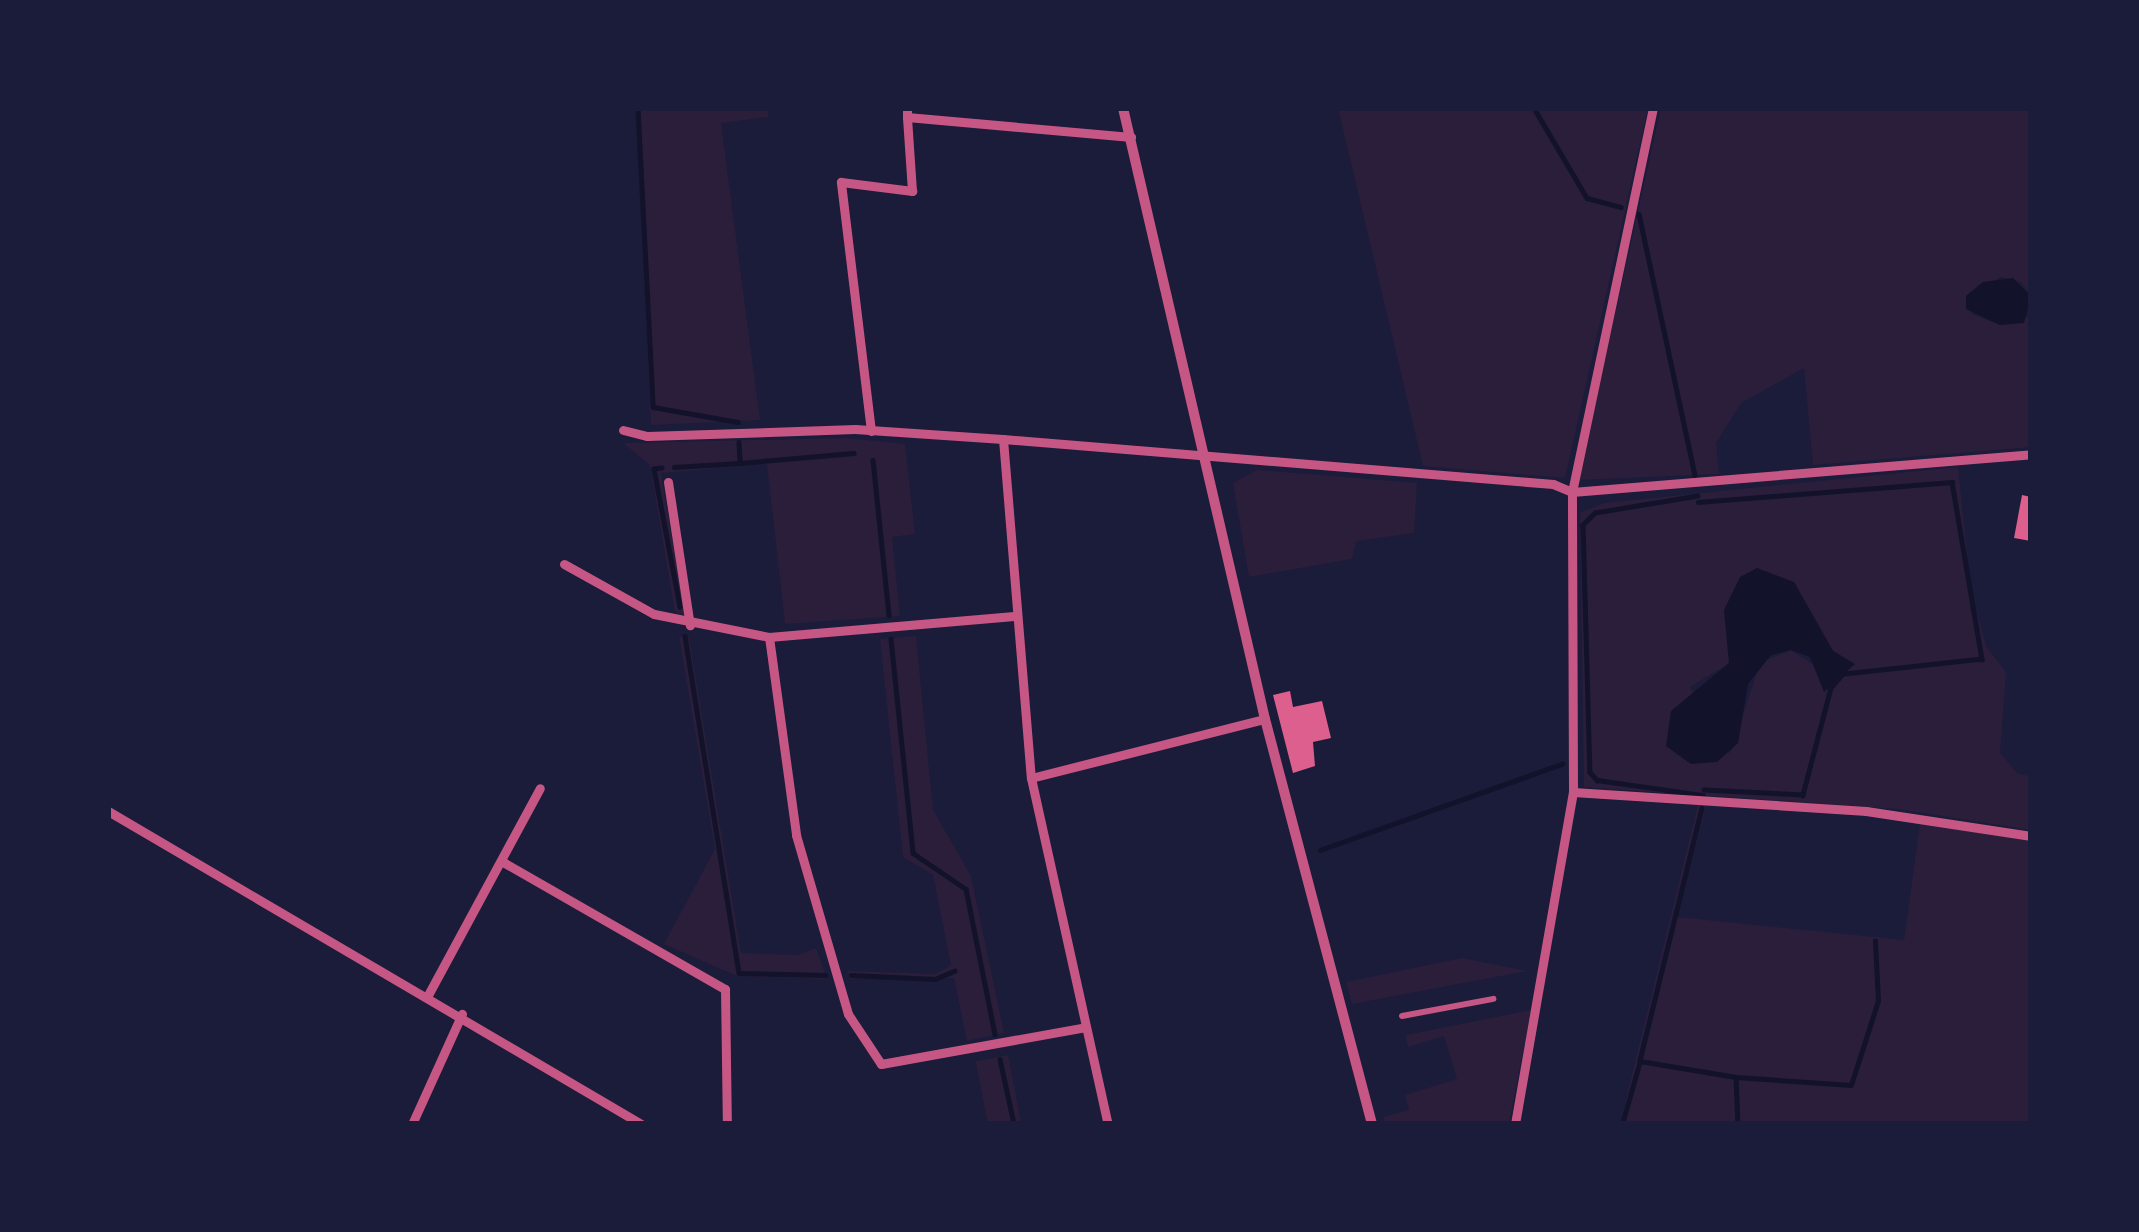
<!DOCTYPE html>
<style>
body{margin:0}
#map{position:relative;width:2139px;height:1232px;overflow:hidden;background:#1b1b3a;font-family:Cabin,sans-serif}
div>[style]{position:absolute}
.green>*{inset:0;background:#2a1e3b;transform-origin:0 0}
.water>*{inset:0;background:#12122b}
.stream>*{height:4.5px;margin:-2.25px;padding:0 2.25px;transform-origin:2.25px;border-radius:2.25px;background:#12122b}
.building>*{inset:0;background:#dd5f8e}
.pedestrian>*{height:6px;margin:-3px;padding:0 3px;transform-origin:3px;border-radius:3px;background:#c65784}
.minor>*{height:9px;margin:-4.5px;padding:0 4.5px;transform-origin:4.5px;border-radius:4.5px;background:#c65784}
.tertiary>*{height:10px;margin:-5px;padding:0 5px;transform-origin:5px;border-radius:5px;background:#c65784}
span{translate:-50% -50%;white-space:nowrap;text-align:center;line-height:1.15;-webkit-text-stroke:12px #1b1b3a;paint-order:stroke}
.frame{position:absolute;inset:0;border:111px solid #1b1b3a;pointer-events:none}
</style>
<div id="map">
<div class="green">
<div style="clip-path:polygon(636px 108px,768px 108px,768px 117px,721px 123px,760px 420px,651px 425px)"></div>
<div style="clip-path:polygon(1338px 108px,1648px 108px,1565px 478px,1423px 466px)"></div>
<div style="clip-path:polygon(1661px 108px,2031px 108px,2031px 296px,2021px 282px,2001px 277px,1966px 296px,1972px 314px,2000px 325px,2031px 316px,2031px 447px,1813px 465px,1804px 368px,1741px 403px,1716px 443px,1719px 474px,1578px 480px)"></div>
<div style="clip-path:polygon(846px 438px,905px 444px,915px 534px,892px 537px,900px 616px,785px 624px,767px 464px,661px 473px,685px 615px,675px 612px,650px 465px,623px 443px)"></div>
<div style="clip-path:polygon(evenodd,1958px 467px,1971px 591px,1986px 646px,2006px 672px,2000px 753px,2018px 774px,2031px 776px,2031px 830px,1898px 809px,1584px 787px,1580px 513px,1604px 503px,1958px 467px,1794px 582px,1833px 651px,1853px 664px,1833px 678px,1791px 650px,1760px 663px,1730px 754px,1690px 687px,1730px 663px,1794px 582px)"></div>
<div style="clip-path:polygon(1257px 470px,1417px 483px,1414px 533px,1356px 541px,1352px 559px,1249px 577px,1233px 483px)"></div>
<div style="clip-path:polygon(679px 636px,689px 638px,741px 953px,798px 955px,816px 948px,827px 979px,737px 976px,664px 944px,715px 849px)"></div>
<div style="clip-path:polygon(916px 636px,933px 810px,971px 876px,1004px 1033px,967px 1041px,954px 978px,850px 979px,848px 971px,936px 974px,951px 965px,933px 875px,903px 857px,880px 639px)"></div>
<div style="clip-path:polygon(1698px 805px,1706px 806px,1677px 917px,1904px 940px,1920px 824px,2031px 841px,2031px 1124px,1620px 1124px)"></div>
<div style="clip-path:polygon(1462px 958px,1527px 971px,1352px 1004px,1346px 982px)"></div>
<div style="clip-path:polygon(1531px 1010px,1509px 1124px,1385px 1124px,1383px 1117px,1409px 1110px,1405px 1095px,1457px 1079px,1444px 1036px,1408px 1047px,1406px 1035px)"></div>
<div style="left:1008px;top:1055px;width:70px;height:33px;rotate:79deg"></div>
</div>
<div class="water">
<div style="clip-path:polygon(2013px 278px,2031px 296px,2024px 323px,2000px 325px,1966px 309px,1966px 296px,1983px 282px)"></div>
<div style="clip-path:polygon(1757px 568px,1794px 582px,1833px 651px,1855px 664px,1824px 692px,1810px 657px,1791px 650px,1771px 655px,1748px 684px,1738px 743px,1717px 762px,1691px 764px,1666px 746px,1671px 711px,1729px 663px,1724px 610px,1740px 577px)"></div>
</div>
<div class="stream">
<div style="left:638px;top:108px;width:299px;rotate:87.1deg"></div>
<div style="left:653px;top:407px;width:86px;rotate:10deg"></div>
<div style="left:1534px;top:108px;width:104px;rotate:59.5deg"></div>
<div style="left:1587px;top:198px;width:35px;rotate:15deg"></div>
<div style="left:1639px;top:214px;width:267px;rotate:77.9deg"></div>
<div style="left:739px;top:442px;width:21px;rotate:87deg"></div>
<div style="left:740px;top:463px;width:114px;rotate:-5deg"></div>
<div style="left:873px;top:460px;width:156px;rotate:84.1deg"></div>
<div style="left:674px;top:467px;width:66px;rotate:-3.5deg"></div>
<div style="left:662px;top:468px;width:8px;rotate:173deg"></div>
<div style="left:654px;top:469px;width:140px;rotate:79.3deg"></div>
<div style="left:1698px;top:496px;width:104px;rotate:170.6deg"></div>
<div style="left:1595px;top:513px;width:17px;rotate:135deg"></div>
<div style="left:1583px;top:525px;width:247px;rotate:88.4deg"></div>
<div style="left:1590px;top:772px;width:11px;rotate:49deg"></div>
<div style="left:1597px;top:780px;width:107px;rotate:8.1deg"></div>
<div style="left:1698px;top:502px;width:255px;rotate:-4.5deg"></div>
<div style="left:1952px;top:482px;width:180px;rotate:80.4deg"></div>
<div style="left:1982px;top:659px;width:140px;rotate:173.8deg"></div>
<div style="left:1843px;top:674px;width:18px;rotate:131deg"></div>
<div style="left:1831px;top:688px;width:111px;rotate:104.7deg"></div>
<div style="left:1803px;top:795px;width:99px;rotate:-177.1deg"></div>
<div style="left:685px;top:636px;width:341px;rotate:80.9deg"></div>
<div style="left:739px;top:973px;width:86px;rotate:1.3deg"></div>
<div style="left:891px;top:639px;width:215px;rotate:84.1deg"></div>
<div style="left:913px;top:853px;width:64px;rotate:34.2deg"></div>
<div style="left:966px;top:889px;width:148px;rotate:78.7deg"></div>
<div style="left:1702px;top:808px;width:260px;rotate:103.8deg"></div>
<div style="left:1640px;top:1061px;width:97px;rotate:9.5deg"></div>
<div style="left:1736px;top:1077px;width:47px;rotate:87.6deg"></div>
<div style="left:1320px;top:850px;width:257px;rotate:-19.6deg"></div>
<div style="left:851px;top:975px;width:84px;rotate:2.7deg"></div>
<div style="left:935px;top:979px;width:21px;rotate:-23deg"></div>
<div style="left:1000px;top:1059px;width:66px;rotate:77.8deg"></div>
<div style="left:1736px;top:1077px;width:115px;rotate:4deg"></div>
<div style="left:1851px;top:1085px;width:88px;rotate:-72.2deg"></div>
<div style="left:1878px;top:1001px;width:60px;rotate:-92.9deg"></div>
<div style="left:1622px;top:1124px;width:66px;rotate:-74.1deg"></div>
</div>
<div class="building">
<div style="clip-path:polygon(2022px 495px,2031px 497px,2031px 541px,2014px 538px)"></div>
<div style="clip-path:polygon(1290px 691px,1293px 707px,1322px 701px,1331px 738px,1313px 742px,1315px 766px,1293px 773px,1273px 695px)"></div>
</div>
<div class="pedestrian">
<div style="left:1402px;top:1016px;width:93px;rotate:-10.6deg"></div>
</div>
<div class="minor">
<div style="left:907px;top:108px;width:9px;rotate:90deg"></div>
<div style="left:907px;top:117px;width:225px;rotate:5.1deg"></div>
<div style="left:623px;top:430px;width:25px;rotate:14deg"></div>
<div style="left:647px;top:436px;width:208px;rotate:-1.9deg"></div>
<div style="left:855px;top:429px;width:148px;rotate:3.9deg"></div>
<div style="left:1003px;top:439px;width:552px;rotate:4.68deg"></div>
<div style="left:1553px;top:484px;width:21px;rotate:23deg"></div>
<div style="left:1572px;top:492px;width:461px;rotate:-4.7deg"></div>
<div style="left:871px;top:431px;width:251px;rotate:-96.9deg"></div>
<div style="left:841px;top:182px;width:72px;rotate:7.2deg"></div>
<div style="left:912px;top:191px;width:74px;rotate:-93.9deg"></div>
<div style="left:1003px;top:439px;width:340px;rotate:85.3deg"></div>
<div style="left:1031px;top:778px;width:354px;rotate:77.5deg"></div>
<div style="left:668px;top:482px;width:145px;rotate:81.3deg"></div>
<div style="left:564px;top:564px;width:103px;rotate:29.1deg"></div>
<div style="left:654px;top:614px;width:117px;rotate:11.3deg"></div>
<div style="left:1014px;top:616px;width:246px;rotate:175.1deg"></div>
<div style="left:769px;top:637px;width:200px;rotate:82.2deg"></div>
<div style="left:796px;top:835px;width:186px;rotate:73.8deg"></div>
<div style="left:848px;top:1014px;width:60px;rotate:56.6deg"></div>
<div style="left:881px;top:1064px;width:208px;rotate:-10.2deg"></div>
<div style="left:1031px;top:778px;width:241px;rotate:-14.2deg"></div>
<div style="left:1573px;top:792px;width:294px;rotate:3.7deg"></div>
<div style="left:1866px;top:811px;width:167px;rotate:8.6deg"></div>
<div style="left:108px;top:811px;width:618px;rotate:30.42deg"></div>
<div style="left:503px;top:862px;width:256px;rotate:29.8deg"></div>
<div style="left:725px;top:989px;width:135px;rotate:89.2deg"></div>
<div style="left:428px;top:995px;width:235px;rotate:-61.6deg"></div>
<div style="left:412px;top:1124px;width:121px;rotate:-65.6deg"></div>
<div style="left:1515px;top:1124px;width:337px;rotate:-80.1deg"></div>
<div style="left:1573px;top:792px;width:300px;rotate:-90.2deg"></div>
<div style="left:1572px;top:492px;width:392px;rotate:-78.1deg"></div>
</div>
<div class="tertiary">
<div style="left:1123px;top:108px;width:627px;rotate:76.92deg"></div>
<div style="left:1265px;top:719px;width:419px;rotate:75.2deg"></div>
</div>
<div class="frame"></div>
</div>
